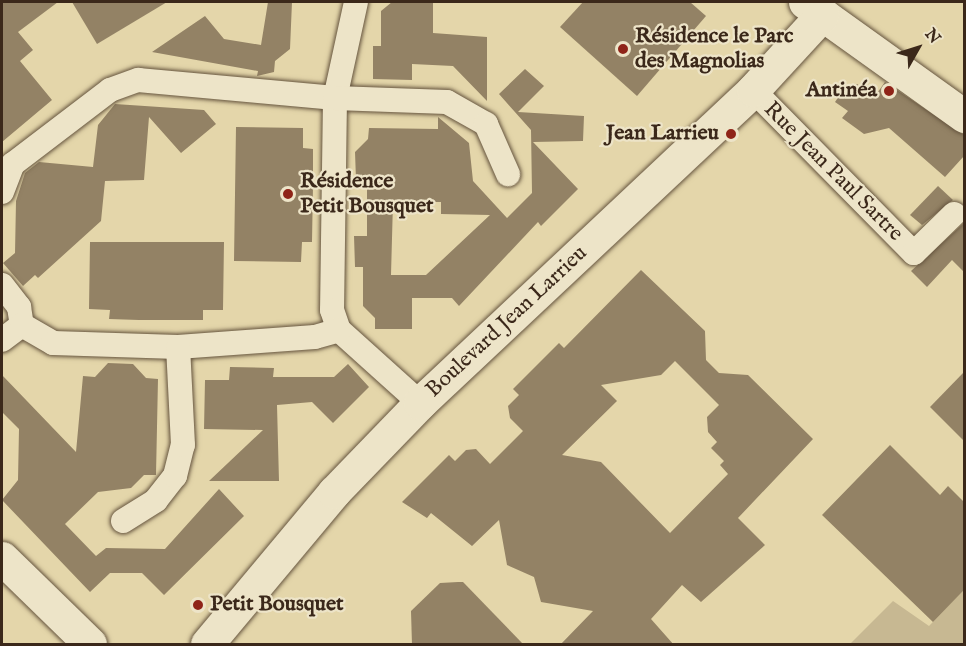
<!DOCTYPE html>
<meta charset="utf-8">
<style>
body{margin:0}
#map{position:relative;width:966px;height:646px;overflow:hidden;background:#e4d6aa;font-family:"IM FELL English",serif}
div>[style]{position:absolute}
.green>*{inset:0;background:#c7b892}
.building>*{inset:0;background:#938265}
.roads{filter:drop-shadow(0 0 2px #65543e) drop-shadow(0 0 2px #65543e)}
.street>*{height:24px;margin:-12px;padding:0 12px;transform-origin:12px;border-radius:12px;background:#ede4c8}
.secondary>*{height:33px;margin:-16.5px;padding:0 16.5px;transform-origin:16.5px;border-radius:16.5px;background:#ede4c8}
.dots>*{width:16px;height:16px;translate:-50% -50%;box-sizing:border-box;border:3px solid #ede4c8;border-radius:50%}
span{translate:-50% -50%;white-space:nowrap;text-align:center;line-height:1.15;-webkit-text-stroke:4.5px #ede4c8;paint-order:stroke}
.poi-label{font-size:22px;color:#3b281a;font-weight:700}
.left{translate:0 -50%;text-align:left}
.right{translate:-100% -50%;text-align:right}
.street-label{font-size:22px;color:#3b281a}
.frame{position:absolute;inset:0;border:3px solid #3b281a;pointer-events:none}
.north{position:absolute;left:888px;top:18px;width:60px;height:60px;-webkit-text-stroke:4px #ede4c8;paint-order:stroke;rotate:51deg;font-size:16px;font-weight:700;line-height:24px;text-align:center;color:#3b281a}
.north::after{content:'';display:block;margin:auto;width:21px;height:27px;background:#3b281a;clip-path:polygon(50% 0,100% 100%,50% 72%,0 100%)}
</style>
<div id="map">
<div class="green">
<div style="clip-path:polygon(964px 590px,964px 644px,850px 644px,893px 601px,929px 626px)"></div>
</div>
<div class="building">
<div style="clip-path:polygon(2px 2px,58px 2px,18px 32px,33px 50px,20px 61px,52px 100px,2px 142px)"></div>
<div style="clip-path:polygon(72px 2px,167px 2px,97px 44px)"></div>
<div style="clip-path:polygon(268px 2px,292px 2px,290px 49px,275px 61px,274px 72px,257px 76px,258px 71px,152px 52px,205px 16px,224px 39px,261px 45px)"></div>
<div style="clip-path:polygon(392px 2px,433px 2px,433px 33px,487px 37px,487px 101px,453px 66px,412px 64px,412px 80px,373px 79px,373px 46px,381px 46px,381px 11px)"></div>
<div style="clip-path:polygon(583px 2px,690px 2px,706px 16px,637px 96px,560px 27px)"></div>
<div style="clip-path:polygon(evenodd,525px 69px,544px 86px,518px 112px,584px 116px,583px 141px,533px 142px,578px 189px,541px 226px,538px 222px,459px 306px,452px 298px,412px 298px,412px 329px,375px 329px,375px 318px,363px 306px,363px 267px,355px 267px,354px 236px,367px 236px,367px 189px,356px 180px,355px 152px,368px 139px,369px 128px,438px 129px,438px 117px,469px 143px,473px 181px,507px 218px,532px 193px,531px 130px,499px 94px,525px 69px,393px 202px,441px 202px,441px 214px,490px 215px,426px 275px,391px 275px,393px 202px)"></div>
<div style="clip-path:polygon(885px 82px,964px 135px,964px 156px,945px 177px,889px 128px,864px 134px,842px 118px,848px 111px,835px 102px,846px 86px,857px 84px,875px 96px)"></div>
<div style="clip-path:polygon(115px 104px,204px 110px,216px 124px,181px 153px,149px 117px,144px 180px,105px 181px,101px 221px,38px 278px,35px 275px,23px 286px,3px 263px,15px 253px,16px 201px,25px 173px,39px 162px,93px 167px,98px 125px)"></div>
<div style="clip-path:polygon(236px 127px,303px 128px,303px 148px,313px 149px,313px 186px,312px 242px,302px 242px,301px 262px,234px 261px)"></div>
<div style="clip-path:polygon(938px 186px,953px 200px,922px 225px,910px 215px)"></div>
<div style="clip-path:polygon(964px 223px,964px 272px,952px 260px,927px 287px,911px 271px)"></div>
<div style="clip-path:polygon(90px 242px,224px 242px,223px 310px,203px 310px,203px 320px,139px 320px,109px 319px,110px 310px,89px 309px)"></div>
<div style="clip-path:polygon(evenodd,641px 270px,705px 331px,706px 360px,719px 373px,748px 375px,813px 439px,738px 518px,765px 545px,701px 602px,682px 585px,651px 619px,674px 645px,560px 645px,593px 611px,541px 602px,534px 577px,507px 565px,499px 520px,472px 546px,431px 513px,427px 518px,402px 502px,449px 455px,455px 461px,466px 450px,476px 449px,490px 464px,523px 431px,510px 418px,508px 406px,519px 395px,513px 389px,559px 343px,564px 348px,641px 270px,675px 361px,719px 405px,707px 417px,708px 432px,717px 442px,711px 448px,724px 461px,720px 465px,728px 474px,670px 533px,601px 462px,562px 455px,617px 401px,601px 385px,661px 375px,675px 361px)"></div>
<div style="clip-path:polygon(108px 363px,133px 364px,146px 378px,158px 379px,156px 475px,144px 475px,131px 488px,98px 492px,65px 524px,96px 556px,106px 548px,165px 549px,219px 489px,244px 516px,164px 595px,142px 573px,110px 573px,90px 592px,2px 500px,18px 480px,19px 429px,2px 412px,2px 375px,76px 452px,83px 376px,95px 377px)"></div>
<div style="clip-path:polygon(348px 364px,369px 387px,333px 423px,312px 402px,277px 405px,279px 481px,209px 481px,263px 430px,204px 429px,205px 380px,229px 380px,230px 367px,274px 368px,273px 377px,334px 377px)"></div>
<div style="clip-path:polygon(964px 372px,964px 441px,930px 407px)"></div>
<div style="clip-path:polygon(890px 445px,940px 495px,948px 486px,964px 502px,964px 590px,933px 622px,822px 515px)"></div>
<div style="clip-path:polygon(458px 582px,463px 582px,524px 645px,412px 645px,411px 611px,440px 583px)"></div>
</div>
<div class="roads">
<div class="street">
<div style="left:356px;top:2px;width:98px;rotate:102.3deg"></div>
<div style="left:335px;top:98px;width:212px;rotate:90.8deg"></div>
<div style="left:332px;top:310px;width:21px;rotate:71deg"></div>
<div style="left:339px;top:330px;width:109px;rotate:42deg"></div>
<div style="left:753px;top:90px;width:229px;rotate:45.4deg"></div>
<div style="left:914px;top:253px;width:56px;rotate:-44.3deg"></div>
<div style="left:2px;top:192px;width:30px;rotate:-69deg"></div>
<div style="left:13px;top:164px;width:122px;rotate:-37.3deg"></div>
<div style="left:110px;top:90px;width:30px;rotate:-20deg"></div>
<div style="left:138px;top:80px;width:198px;rotate:5.2deg"></div>
<div style="left:335px;top:98px;width:112px;rotate:2deg"></div>
<div style="left:447px;top:102px;width:45px;rotate:29.4deg"></div>
<div style="left:486px;top:124px;width:55px;rotate:66.3deg"></div>
<div style="left:2px;top:285px;width:28px;rotate:52deg"></div>
<div style="left:19px;top:307px;width:18px;rotate:81deg"></div>
<div style="left:2px;top:340px;width:25px;rotate:-37deg"></div>
<div style="left:22px;top:325px;width:36px;rotate:30deg"></div>
<div style="left:53px;top:343px;width:125px;rotate:1.8deg"></div>
<div style="left:178px;top:347px;width:137px;rotate:-4.2deg"></div>
<div style="left:315px;top:337px;width:25px;rotate:-16deg"></div>
<div style="left:123px;top:521px;width:39px;rotate:-32deg"></div>
<div style="left:156px;top:500px;width:31px;rotate:-52deg"></div>
<div style="left:175px;top:476px;width:32px;rotate:-76deg"></div>
<div style="left:183px;top:445px;width:98px;rotate:-92.9deg"></div>
</div>
<div class="secondary">
<div style="left:805px;top:2px;width:196px;rotate:35.6deg"></div>
<div style="left:2px;top:558px;width:123px;rotate:44.3deg"></div>
<div style="left:207px;top:644px;width:198px;rotate:-50.1deg"></div>
<div style="left:334px;top:492px;width:124px;rotate:-46deg"></div>
<div style="left:420px;top:403px;width:457px;rotate:-43.2deg"></div>
<div style="left:753px;top:90px;width:103px;rotate:-47.4deg"></div>
</div>
</div>
<div class="dots">
<div style="left:623px;top:49px;background:#8f2418"></div>
<div style="left:889px;top:91px;background:#8f2418"></div>
<div style="left:731px;top:134px;background:#8f2418"></div>
<div style="left:288px;top:194px;background:#8f2418"></div>
<div style="left:198px;top:605px;background:#8f2418"></div>
</div>
<div class="poi-label">
<span class="left" style="left:635px;top:49px">Résidence le Parc<br>des Magnolias</span>
<span class="right" style="left:877px;top:91px">Antinéa</span>
<span class="right" style="left:719px;top:134px">Jean Larrieu</span>
<span class="left" style="left:300px;top:194px">Résidence<br>Petit Bousquet</span>
<span class="left" style="left:210px;top:605px">Petit Bousquet</span>
</div>
<div class="street-label">
<span style="left:833px;top:172px;rotate:45deg">Rue Jean Paul Sartre</span>
<span style="left:507px;top:322px;rotate:-43deg">Boulevard Jean Larrieu</span>
</div>
<div class="frame"></div>
<div class="north">N</div>
</div>
